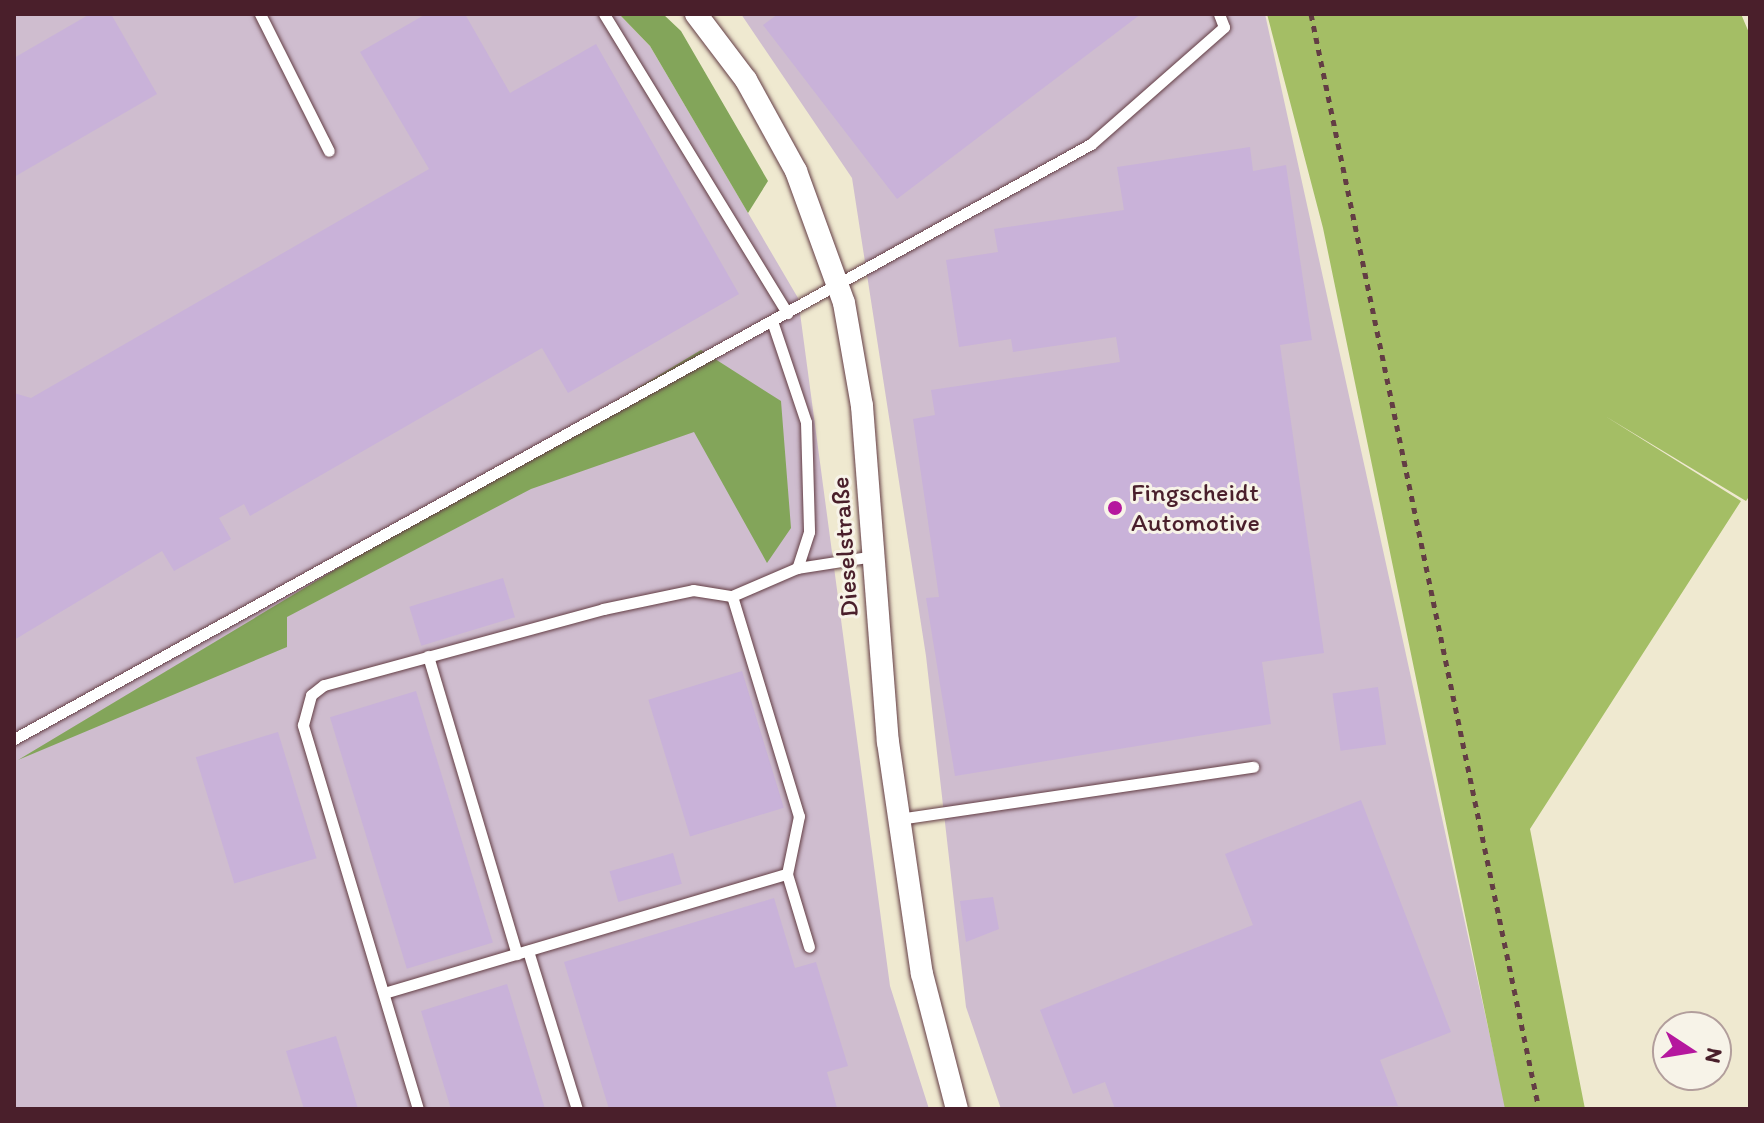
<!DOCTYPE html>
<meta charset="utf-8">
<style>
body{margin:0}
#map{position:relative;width:1764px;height:1123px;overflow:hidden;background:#efe9d0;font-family:Itim,sans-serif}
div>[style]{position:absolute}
.industrial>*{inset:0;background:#cfbdcf}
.green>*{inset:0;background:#a4be65}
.forest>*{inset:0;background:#83a55a}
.building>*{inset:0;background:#c9b2d9;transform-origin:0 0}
.path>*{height:5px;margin-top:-2.5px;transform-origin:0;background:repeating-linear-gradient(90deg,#633d44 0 6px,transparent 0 12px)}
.roads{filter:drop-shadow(0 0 2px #633d44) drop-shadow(0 0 2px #633d44)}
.service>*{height:11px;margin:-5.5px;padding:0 5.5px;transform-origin:5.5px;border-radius:5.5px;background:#fff}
.minor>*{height:22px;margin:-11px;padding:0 11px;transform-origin:11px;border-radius:11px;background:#fff}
.dots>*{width:22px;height:22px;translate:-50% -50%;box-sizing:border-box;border:4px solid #f7f3e8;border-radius:50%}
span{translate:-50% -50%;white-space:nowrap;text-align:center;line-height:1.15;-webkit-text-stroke:6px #f7f3e8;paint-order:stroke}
.poi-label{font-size:26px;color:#4a1f2b}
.left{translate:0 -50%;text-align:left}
.street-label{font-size:26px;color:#4a1f2b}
.frame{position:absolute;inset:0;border:16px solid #4a1f2b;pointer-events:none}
.north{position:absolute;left:1652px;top:1011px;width:80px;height:80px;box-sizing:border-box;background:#f7f3e8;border:2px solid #b29e9c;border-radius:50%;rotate:102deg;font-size:22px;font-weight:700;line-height:32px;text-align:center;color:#4a1f2b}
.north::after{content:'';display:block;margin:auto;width:28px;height:36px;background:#b5179e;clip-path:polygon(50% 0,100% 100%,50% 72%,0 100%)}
</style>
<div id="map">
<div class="industrial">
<div style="clip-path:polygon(14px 14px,619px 14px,650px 46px,798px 298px,890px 986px,929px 1109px,14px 1109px)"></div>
<div style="clip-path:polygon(741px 14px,1265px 14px,1506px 1109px,1001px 1109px,966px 1007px,926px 656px,852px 178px)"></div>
</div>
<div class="green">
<div style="clip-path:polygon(1267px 14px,1741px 14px,1750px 35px,1750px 495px,1746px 501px,1605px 416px,1741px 501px,1530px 829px,1585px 1109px,1505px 1109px,1323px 228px)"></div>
</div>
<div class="forest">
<div style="clip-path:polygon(619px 14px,663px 14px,681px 31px,768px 181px,748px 213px,650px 46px)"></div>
<div style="clip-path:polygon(701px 350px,781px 401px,791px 528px,767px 563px,694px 432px,531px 489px,287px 617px,287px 647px,18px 760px)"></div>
</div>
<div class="building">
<div style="clip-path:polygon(90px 14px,111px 14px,157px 94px,14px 177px,14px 58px)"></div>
<div style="clip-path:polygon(426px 14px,465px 14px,510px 93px,596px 44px,739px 294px,568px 393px,542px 348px,250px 516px,244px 504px,219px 518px,231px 539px,174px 571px,162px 551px,14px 640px,14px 393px,31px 398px,429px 169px,360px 52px)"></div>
<div style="clip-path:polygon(778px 14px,1141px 14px,897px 199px,763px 25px)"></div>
<div style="clip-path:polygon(1250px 147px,1253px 171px,1286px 165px,1312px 340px,1280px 345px,1324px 653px,1262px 662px,1271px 724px,955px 776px,926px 598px,939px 597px,913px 419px,935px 415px,931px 390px,1120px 362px,1116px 337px,1013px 352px,1011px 339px,959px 347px,946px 260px,998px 252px,994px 229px,1124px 210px,1117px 167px)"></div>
<div style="left:503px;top:578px;width:41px;height:98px;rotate:73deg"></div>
<div style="left:742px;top:671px;width:143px;height:98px;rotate:73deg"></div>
<div style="left:1378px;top:687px;width:58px;height:46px;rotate:82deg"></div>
<div style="left:416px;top:691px;width:263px;height:90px;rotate:73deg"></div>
<div style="left:278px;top:732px;width:132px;height:86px;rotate:73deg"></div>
<div style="clip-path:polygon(1361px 800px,1451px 1032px,1380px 1060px,1398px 1106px,1115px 1109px,1105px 1082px,1073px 1094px,1040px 1010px,1253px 925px,1225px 854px)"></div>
<div style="left:673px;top:853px;width:32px;height:66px;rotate:74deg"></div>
<div style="clip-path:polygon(993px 897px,999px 929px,966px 942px,960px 901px)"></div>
<div style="clip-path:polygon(774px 898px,795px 968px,816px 962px,848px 1066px,827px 1072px,837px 1108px,609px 1109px,564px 962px)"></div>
<div style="clip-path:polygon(507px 984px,545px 1109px,451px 1109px,421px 1011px)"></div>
<div style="clip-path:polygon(336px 1036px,358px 1109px,304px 1109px,286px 1051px)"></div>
</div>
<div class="path">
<div style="left:1311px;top:14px;width:1118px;rotate:78.24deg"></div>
</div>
<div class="roads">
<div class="service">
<div style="left:260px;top:14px;width:153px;rotate:63.3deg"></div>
<div style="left:604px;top:14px;width:351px;rotate:58.5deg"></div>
<div style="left:772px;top:321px;width:107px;rotate:71.4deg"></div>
<div style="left:806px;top:422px;width:110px;rotate:88.4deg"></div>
<div style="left:809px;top:532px;width:38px;rotate:108deg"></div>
<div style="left:797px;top:568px;width:71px;rotate:156.7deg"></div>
<div style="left:732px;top:596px;width:230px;rotate:73.1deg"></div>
<div style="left:799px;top:816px;width:59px;rotate:101.7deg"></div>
<div style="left:797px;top:568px;width:78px;rotate:-8.9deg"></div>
<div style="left:428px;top:656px;width:311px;rotate:73.4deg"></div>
<div style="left:14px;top:739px;width:1230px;rotate:-28.92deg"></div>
<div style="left:1091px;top:144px;width:177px;rotate:-41.3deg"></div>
<div style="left:1224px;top:27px;width:14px;rotate:-111deg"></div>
<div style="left:899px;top:819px;width:358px;rotate:-8.4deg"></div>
<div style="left:528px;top:951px;width:165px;rotate:72.8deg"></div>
<div style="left:384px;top:993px;width:420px;rotate:-16.5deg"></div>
<div style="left:787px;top:874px;width:76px;rotate:73.2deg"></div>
<div style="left:418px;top:1109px;width:401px;rotate:-106.7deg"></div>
<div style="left:303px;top:725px;width:31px;rotate:-75deg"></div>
<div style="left:311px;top:695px;width:16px;rotate:-38deg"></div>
<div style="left:324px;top:685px;width:289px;rotate:-15.2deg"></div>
<div style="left:603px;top:609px;width:92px;rotate:-11.9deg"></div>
<div style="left:693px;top:590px;width:39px;rotate:9deg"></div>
</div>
<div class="minor">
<div style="left:696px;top:14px;width:83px;rotate:52.9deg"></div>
<div style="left:746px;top:80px;width:104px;rotate:61.2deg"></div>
<div style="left:796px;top:171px;width:140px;rotate:70deg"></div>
<div style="left:844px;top:303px;width:105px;rotate:80.1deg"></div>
<div style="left:862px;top:406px;width:337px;rotate:85.6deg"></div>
<div style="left:888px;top:742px;width:234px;rotate:81.7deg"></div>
<div style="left:922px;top:974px;width:139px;rotate:75.5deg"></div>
</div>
</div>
<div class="dots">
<div style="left:1115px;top:508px;background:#b5179e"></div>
</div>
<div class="poi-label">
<span class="left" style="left:1131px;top:508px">Fingscheidt<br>Automotive</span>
</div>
<div class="street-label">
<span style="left:845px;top:547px;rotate:-94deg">Dieselstraße</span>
</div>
<div class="frame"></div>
<div class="north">N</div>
</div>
